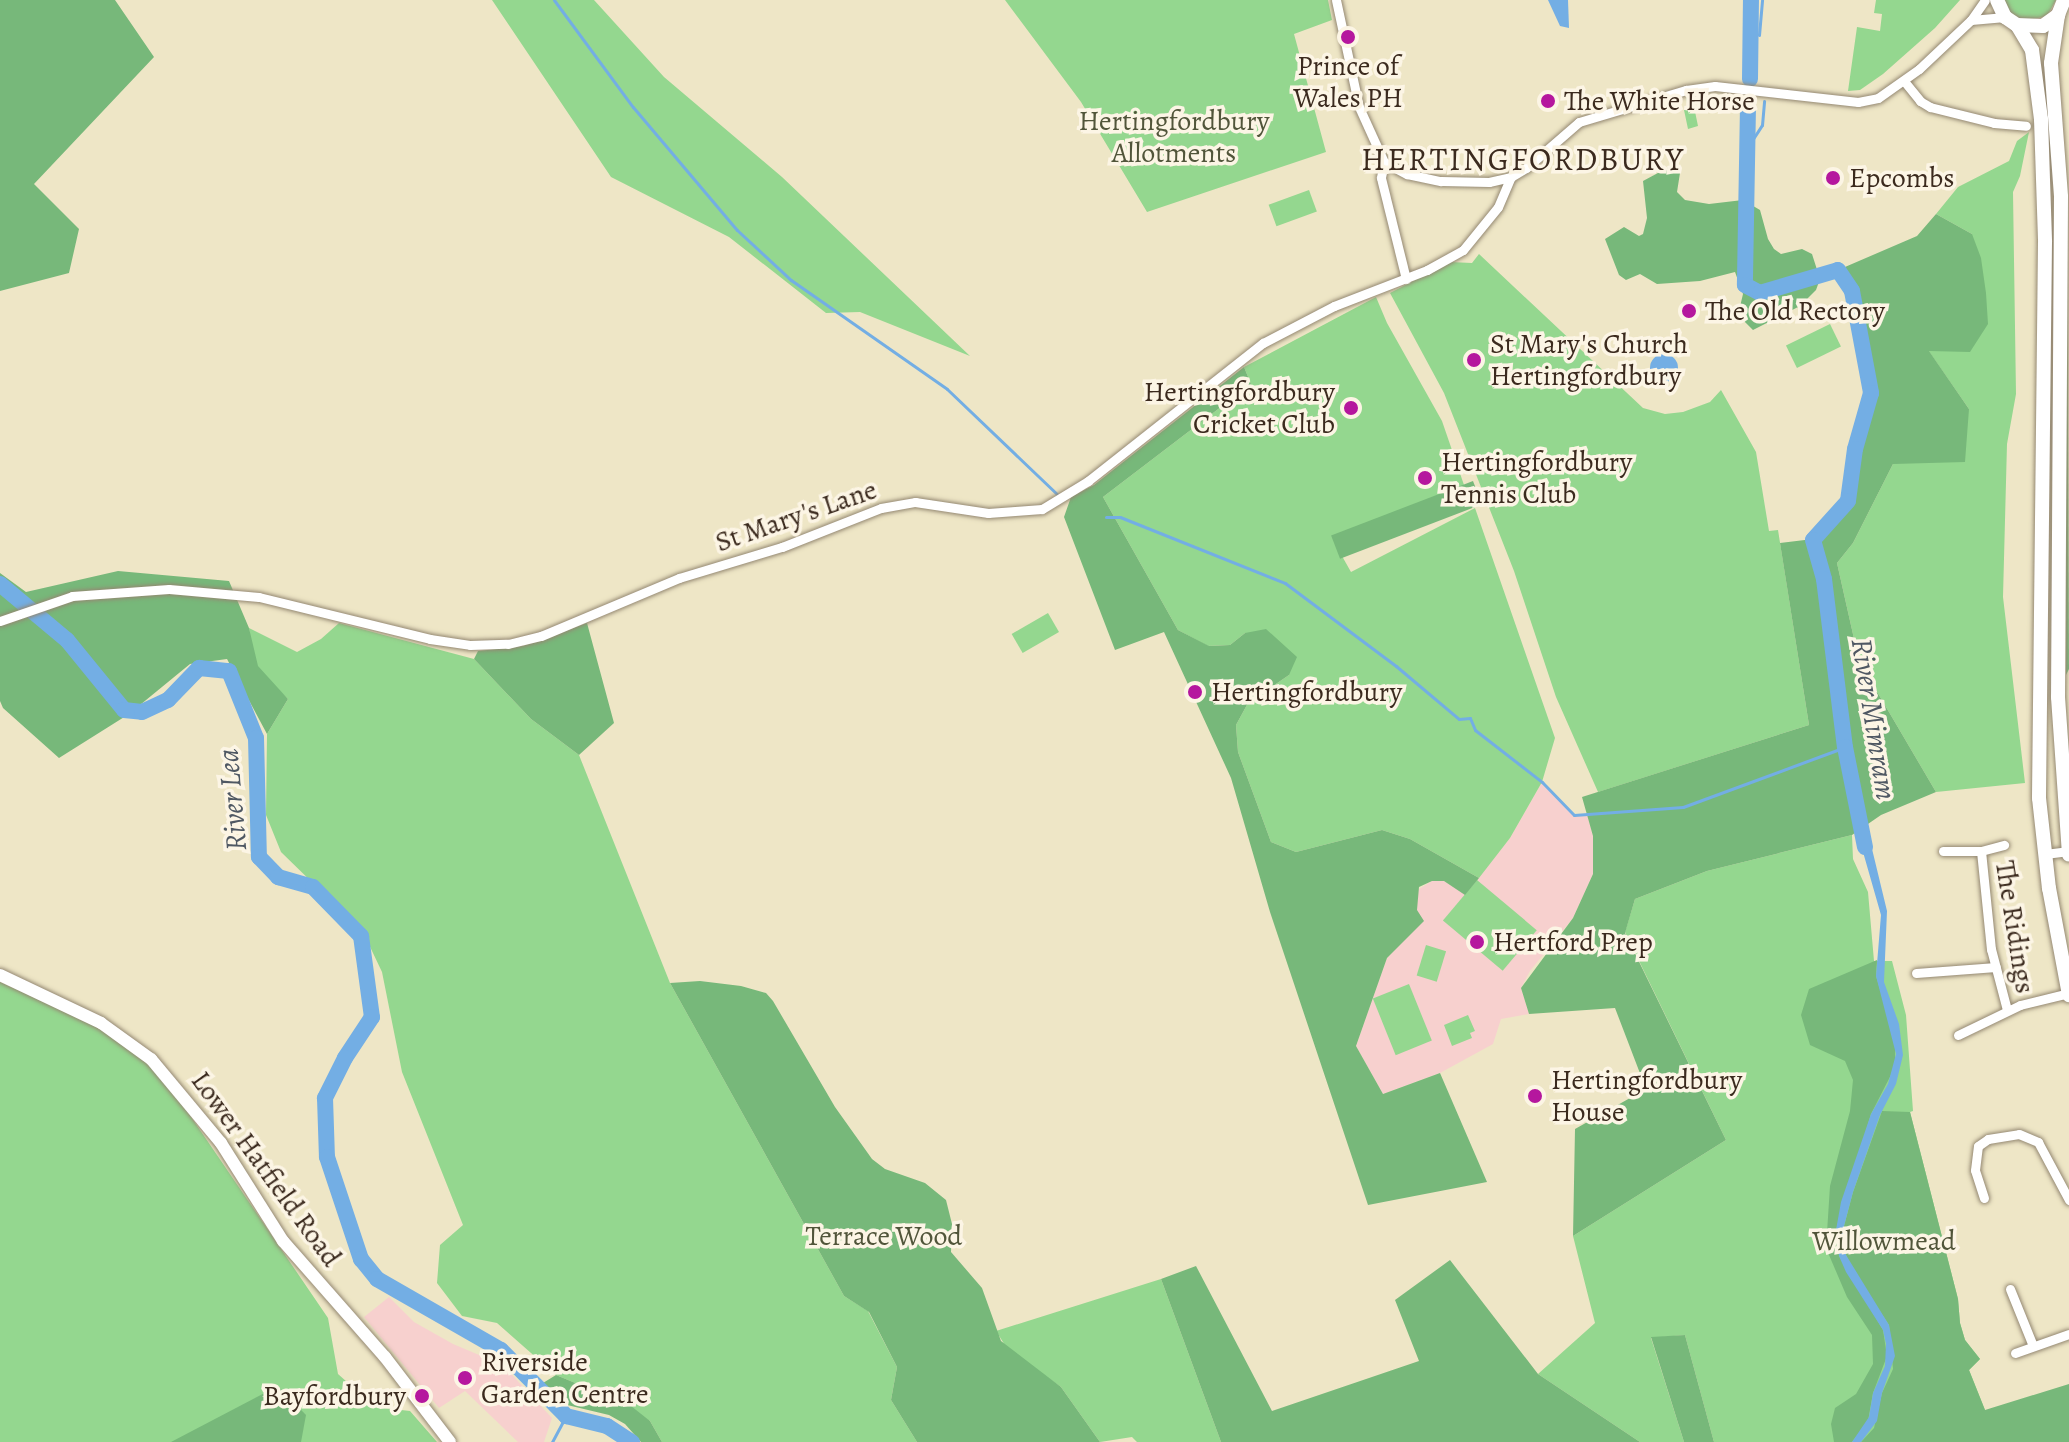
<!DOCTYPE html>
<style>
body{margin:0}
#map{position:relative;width:2069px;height:1442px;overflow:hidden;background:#eee6c6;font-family:Alegreya,serif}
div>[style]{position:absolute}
.built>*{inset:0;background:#f7d0ce}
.green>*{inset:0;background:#94d78f;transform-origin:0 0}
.forest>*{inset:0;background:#77b87a;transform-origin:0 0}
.water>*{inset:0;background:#73aee4}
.round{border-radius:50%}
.stream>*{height:3px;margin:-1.5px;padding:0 1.5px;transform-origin:1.5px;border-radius:1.5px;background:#73aee4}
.river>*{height:16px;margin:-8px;padding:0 8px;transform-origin:8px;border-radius:8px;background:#73aee4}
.roads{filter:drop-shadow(0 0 2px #948872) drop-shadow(0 0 2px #948872)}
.minor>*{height:9px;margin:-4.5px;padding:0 4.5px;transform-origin:4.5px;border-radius:4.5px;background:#fff}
.major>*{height:12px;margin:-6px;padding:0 6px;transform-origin:6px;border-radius:6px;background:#fff}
.highway>*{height:14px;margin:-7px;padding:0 7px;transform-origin:7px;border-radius:7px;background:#fff}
.dots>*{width:22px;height:22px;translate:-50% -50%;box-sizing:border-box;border:4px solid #fcf5e5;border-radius:50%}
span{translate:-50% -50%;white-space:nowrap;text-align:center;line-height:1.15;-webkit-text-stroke:7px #fcf5e5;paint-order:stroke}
.poi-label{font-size:28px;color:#3b2a1e}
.left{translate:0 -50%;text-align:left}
.right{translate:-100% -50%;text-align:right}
.park-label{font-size:28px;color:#51553a}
.street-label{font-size:28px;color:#3b2a1e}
.water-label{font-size:30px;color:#4f5863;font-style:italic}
.quarter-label{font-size:32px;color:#3b2a1e;letter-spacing:2px}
</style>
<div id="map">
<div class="built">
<div style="clip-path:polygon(1542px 782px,1574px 815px,1587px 814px,1593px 836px,1593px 874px,1573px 918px,1530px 971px,1521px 988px,1529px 1014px,1501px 1019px,1493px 1044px,1440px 1073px,1383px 1094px,1356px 1046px,1387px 958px,1415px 927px,1416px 891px,1432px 881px,1444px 881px,1465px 894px,1510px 838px)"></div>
<div style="clip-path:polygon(389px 1297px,414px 1322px,453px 1344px,503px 1365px,552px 1418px,544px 1442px,518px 1442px,465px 1391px,439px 1408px,364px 1317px)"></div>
</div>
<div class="green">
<div style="clip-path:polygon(492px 0,594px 0,664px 77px,782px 177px,970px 356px,860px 312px,826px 313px,729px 237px,611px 177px)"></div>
<div style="clip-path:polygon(1005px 0,1328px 0,1332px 20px,1294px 34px,1326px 152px,1147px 212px,1081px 102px)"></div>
<div style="clip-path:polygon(1876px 0,1960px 0,1935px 28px,1883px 74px,1860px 90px,1848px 91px,1857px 27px,1880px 31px,1882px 14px,1874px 13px)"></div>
<div style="clip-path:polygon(2003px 0,2056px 0,2047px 16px,2024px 21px,2008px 12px)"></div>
<div style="clip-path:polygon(1692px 97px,1698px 126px,1688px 129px,1684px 110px,1688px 109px,1686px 98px)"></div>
<div style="clip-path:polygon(2029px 132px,2020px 176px,2013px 192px,2016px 394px,2007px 444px,2003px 597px,2025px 783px,1936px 792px,1859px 661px,1837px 563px,1853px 543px,1893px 464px,1969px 409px,1928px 350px,1972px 234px,1936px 214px,1958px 187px,2009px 161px,2017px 141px)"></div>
<div style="left:1309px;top:190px;width:23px;height:43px;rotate:70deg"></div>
<div style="clip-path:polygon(1479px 254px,1643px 408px,1665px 414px,1683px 412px,1710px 402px,1721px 390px,1756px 452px,1769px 531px,1778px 530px,1809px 725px,1598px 792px,1556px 697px,1514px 571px,1444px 393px,1390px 293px,1450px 262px,1472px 263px)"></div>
<div style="clip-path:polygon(1376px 297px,1387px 323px,1442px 421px,1464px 485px,1338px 549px,1351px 572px,1475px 508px,1555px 738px,1542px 782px,1510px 838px,1479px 878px,1410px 839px,1382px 830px,1296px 852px,1271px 842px,1238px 752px,1236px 725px,1248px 703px,1289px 675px,1245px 633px,1230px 645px,1208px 646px,1178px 630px,1103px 497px,1251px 384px,1244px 367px)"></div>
<div style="left:1830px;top:324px;width:25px;height:49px;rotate:64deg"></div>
<div style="left:1048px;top:613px;width:22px;height:42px;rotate:60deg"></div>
<div style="clip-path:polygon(339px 623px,474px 659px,531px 719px,579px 755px,670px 983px,844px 1296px,868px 1311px,897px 1367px,891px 1400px,917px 1442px,662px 1442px,650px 1421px,604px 1395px,556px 1375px,497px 1323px,462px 1316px,437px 1283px,440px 1245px,463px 1225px,402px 1072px,382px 972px,363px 932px,281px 852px,266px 815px,267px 734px,288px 699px,254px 667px,249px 628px,297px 652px,321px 639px)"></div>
<div style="clip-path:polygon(1852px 835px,1853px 859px,1868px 892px,1874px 961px,1892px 961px,1906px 1015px,1913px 1111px,1910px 1112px,1958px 1299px,1960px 1323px,1965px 1340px,1980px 1359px,1969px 1370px,1985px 1410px,1892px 1442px,1714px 1442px,1685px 1335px,1651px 1338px,1684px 1442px,1640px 1442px,1538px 1374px,1595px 1323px,1573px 1236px,1726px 1140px,1625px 932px,1635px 899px,1707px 871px)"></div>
<div style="left:1477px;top:880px;width:78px;height:53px;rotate:40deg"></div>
<div style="left:1426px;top:945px;width:21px;height:32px;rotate:17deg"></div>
<div style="clip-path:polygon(0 982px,93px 1024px,139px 1055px,172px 1089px,328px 1318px,338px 1374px,375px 1407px,410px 1411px,437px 1442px,0 1442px)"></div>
<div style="left:1409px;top:984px;width:61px;height:39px;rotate:68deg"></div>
<div style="clip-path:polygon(1468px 1015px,1475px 1031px,1470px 1033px,1472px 1038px,1452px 1046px,1444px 1025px)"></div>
<div style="clip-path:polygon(1161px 1279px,1221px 1442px,1137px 1442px,1132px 1437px,1100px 1442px,1061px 1387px,1008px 1350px,996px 1331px)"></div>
</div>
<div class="forest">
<div style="clip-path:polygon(0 0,115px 0,154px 57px,34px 184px,79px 229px,69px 273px,0 291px)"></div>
<div style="clip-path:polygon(1671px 166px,1680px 173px,1677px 192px,1685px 200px,1709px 204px,1743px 200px,1760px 210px,1768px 239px,1774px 249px,1781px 254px,1802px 249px,1812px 254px,1820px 279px,1816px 290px,1800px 306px,1753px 330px,1738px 315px,1743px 294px,1735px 272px,1700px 281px,1657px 284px,1640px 274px,1626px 280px,1619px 275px,1605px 239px,1624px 227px,1639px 236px,1643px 234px,1647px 218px,1643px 181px)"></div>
<div style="clip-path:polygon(2067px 186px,2069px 669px,2066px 675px,2066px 593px)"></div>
<div style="clip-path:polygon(1936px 214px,1972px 234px,1981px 258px,1986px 293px,1988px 324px,1970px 352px,1929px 351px,1969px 409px,1965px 462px,1893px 464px,1853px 543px,1837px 563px,1859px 661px,1936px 792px,1881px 815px,1852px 835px,1707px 871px,1635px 899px,1625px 933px,1726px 1140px,1573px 1236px,1575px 1129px,1646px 1089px,1615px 1008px,1529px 1014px,1521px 988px,1573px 918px,1593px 874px,1593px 836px,1582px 797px,1809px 725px,1780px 543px,1813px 539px,1848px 501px,1854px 454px,1871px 393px,1852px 291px,1838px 270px,1917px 236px)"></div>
<div style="clip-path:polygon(1244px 367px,1251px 384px,1103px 497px,1178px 630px,1209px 646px,1230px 645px,1245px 633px,1266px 629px,1297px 657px,1289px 675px,1248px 703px,1236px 725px,1238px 752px,1271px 842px,1296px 852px,1382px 830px,1410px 839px,1479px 878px,1465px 895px,1444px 881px,1432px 881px,1419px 887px,1417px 910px,1424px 921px,1387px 958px,1356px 1046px,1383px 1094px,1440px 1073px,1487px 1182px,1368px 1205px,1270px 912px,1231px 778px,1164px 632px,1115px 650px,1064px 517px,1071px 497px,1094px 485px)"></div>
<div style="left:1473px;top:481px;width:25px;height:152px;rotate:69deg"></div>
<div style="clip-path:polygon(118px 571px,229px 581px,249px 628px,258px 666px,288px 699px,267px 734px,227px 659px,190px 664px,129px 714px,59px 758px,3px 708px,0 701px,0 573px,26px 592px)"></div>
<div style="clip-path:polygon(587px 623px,614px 723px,579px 755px,531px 719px,474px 659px,478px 651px,523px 646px)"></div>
<div style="clip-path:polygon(1877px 960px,1876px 976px,1895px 1040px,1895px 1067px,1871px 1114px,1836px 1230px,1839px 1256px,1883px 1330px,1887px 1356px,1873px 1393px,1868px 1421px,1852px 1442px,1834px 1442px,1831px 1424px,1835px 1408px,1856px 1394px,1873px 1364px,1872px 1335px,1847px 1297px,1826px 1248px,1830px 1186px,1850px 1111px,1853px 1080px,1845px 1061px,1810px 1045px,1801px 1015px,1809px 989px)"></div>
<div style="clip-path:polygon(700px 981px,741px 986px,766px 993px,773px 1001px,835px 1107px,872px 1159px,885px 1169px,925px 1183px,946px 1200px,952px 1224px,951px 1252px,982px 1288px,1001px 1341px,1061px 1387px,1100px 1442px,917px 1442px,891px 1400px,897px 1367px,869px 1312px,844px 1296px,670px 983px)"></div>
<div style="clip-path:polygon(1882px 1111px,1910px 1112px,1958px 1299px,1960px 1323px,1965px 1340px,1980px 1359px,1969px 1370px,1985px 1410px,2069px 1384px,2069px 1442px,1861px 1442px,1874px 1428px,1882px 1393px,1893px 1369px,1889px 1325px,1852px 1269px,1846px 1255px,1844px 1226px,1853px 1192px)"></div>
<div style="clip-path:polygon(1450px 1260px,1538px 1374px,1640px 1442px,1221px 1442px,1161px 1279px,1196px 1266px,1272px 1411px,1419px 1361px,1395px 1300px)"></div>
<div style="clip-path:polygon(1685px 1335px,1714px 1442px,1684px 1442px,1651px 1337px)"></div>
<div style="clip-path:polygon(556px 1375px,631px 1406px,650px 1421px,662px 1442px,641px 1442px,625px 1424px,609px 1415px,563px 1404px,543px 1383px)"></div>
<div style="clip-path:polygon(278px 1386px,306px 1415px,301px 1442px,171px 1442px)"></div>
</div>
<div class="water">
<div style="clip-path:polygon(1548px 0,1568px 0,1569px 28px,1560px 26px)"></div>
<div class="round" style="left:1650px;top:354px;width:28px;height:28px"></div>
<div style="clip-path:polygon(1866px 824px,1887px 911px,1884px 982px,1899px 1024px,1903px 1055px,1896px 1084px,1880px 1115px,1853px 1192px,1844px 1226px,1846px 1255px,1889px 1325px,1895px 1356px,1882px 1393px,1877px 1421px,1861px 1442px,1852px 1442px,1869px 1417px,1873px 1393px,1885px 1366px,1886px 1344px,1883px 1330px,1846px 1272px,1839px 1256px,1836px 1230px,1841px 1202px,1871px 1114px,1888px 1084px,1896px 1054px,1876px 976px,1881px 915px,1857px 831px)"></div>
</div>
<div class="stream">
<div style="left:554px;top:0;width:133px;rotate:53.6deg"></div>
<div style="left:633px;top:107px;width:161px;rotate:49.8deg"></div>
<div style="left:737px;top:230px;width:74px;rotate:42.8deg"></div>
<div style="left:791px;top:280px;width:190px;rotate:34.9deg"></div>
<div style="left:947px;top:389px;width:152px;rotate:43.7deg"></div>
<div style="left:1759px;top:35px;width:35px;rotate:-85deg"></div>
<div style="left:1747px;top:148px;width:27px;rotate:-57deg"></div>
<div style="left:1762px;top:125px;width:24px;rotate:-85deg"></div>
<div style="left:1106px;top:517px;width:14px"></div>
<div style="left:1120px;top:517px;width:178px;rotate:21.8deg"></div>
<div style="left:1285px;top:583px;width:139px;rotate:36.8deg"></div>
<div style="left:1396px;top:666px;width:82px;rotate:40.1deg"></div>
<div style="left:1459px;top:719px;width:11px;rotate:-5deg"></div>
<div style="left:1470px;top:718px;width:13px;rotate:67deg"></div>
<div style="left:1475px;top:730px;width:85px;rotate:37.8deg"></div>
<div style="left:1542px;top:782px;width:46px;rotate:45.9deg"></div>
<div style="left:1574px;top:815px;width:109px;rotate:-4.2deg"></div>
<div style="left:1683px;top:807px;width:173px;rotate:-20.3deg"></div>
<div style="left:552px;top:1442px;width:30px;rotate:-62deg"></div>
</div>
<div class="river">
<div style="left:1750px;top:79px;width:79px;rotate:-89.3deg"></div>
<div style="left:1748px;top:106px;width:179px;rotate:91deg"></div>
<div style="left:1745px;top:285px;width:17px;rotate:28deg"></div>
<div style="left:1760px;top:293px;width:81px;rotate:-16.4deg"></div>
<div style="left:1838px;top:270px;width:25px;rotate:56deg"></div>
<div style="left:1852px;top:291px;width:104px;rotate:79.4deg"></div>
<div style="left:1871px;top:393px;width:58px;rotate:105.9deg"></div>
<div style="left:1855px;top:449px;width:52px;rotate:97.7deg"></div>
<div style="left:1848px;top:501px;width:52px;rotate:131.9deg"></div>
<div style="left:1813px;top:540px;width:41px;rotate:74.2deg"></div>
<div style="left:1824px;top:579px;width:169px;rotate:82.9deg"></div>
<div style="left:1845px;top:747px;width:102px;rotate:78.7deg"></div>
<div style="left:0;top:584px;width:87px;rotate:39.9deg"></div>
<div style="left:67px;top:640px;width:90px;rotate:50.8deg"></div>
<div style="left:124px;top:710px;width:18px;rotate:6deg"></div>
<div style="left:142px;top:712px;width:29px;rotate:-25deg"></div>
<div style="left:168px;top:700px;width:45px;rotate:-45.9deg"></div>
<div style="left:199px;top:668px;width:30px;rotate:6deg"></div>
<div style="left:229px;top:671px;width:72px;rotate:68.1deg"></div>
<div style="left:256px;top:738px;width:119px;rotate:88.6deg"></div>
<div style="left:259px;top:857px;width:28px;rotate:46deg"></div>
<div style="left:278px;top:877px;width:36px;rotate:16deg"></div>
<div style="left:313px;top:887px;width:69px;rotate:45.6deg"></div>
<div style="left:361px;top:936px;width:82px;rotate:82.3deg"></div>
<div style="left:372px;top:1017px;width:49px;rotate:123.4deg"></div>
<div style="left:345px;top:1058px;width:45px;rotate:116.6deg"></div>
<div style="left:325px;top:1098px;width:59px;rotate:88.1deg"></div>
<div style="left:327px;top:1157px;width:108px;rotate:71.6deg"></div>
<div style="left:361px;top:1259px;width:26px;rotate:51deg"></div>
<div style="left:377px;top:1279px;width:143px;rotate:29.8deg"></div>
<div style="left:501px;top:1350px;width:93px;rotate:45.4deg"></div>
<div style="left:566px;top:1416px;width:42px;rotate:13.7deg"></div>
<div style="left:607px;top:1426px;width:30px;rotate:33deg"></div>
</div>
<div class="roads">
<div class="minor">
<div style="left:1336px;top:0;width:109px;rotate:77.9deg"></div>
<div style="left:1359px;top:107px;width:60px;rotate:65.6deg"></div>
<div style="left:1384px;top:162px;width:26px;rotate:28deg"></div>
<div style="left:1407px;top:174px;width:35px;rotate:12deg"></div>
<div style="left:1441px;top:181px;width:48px;rotate:1.2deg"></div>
<div style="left:1489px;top:182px;width:23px;rotate:-13deg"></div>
<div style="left:1511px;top:177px;width:17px;rotate:-31deg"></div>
<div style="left:1526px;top:168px;width:70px;rotate:-41deg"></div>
<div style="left:1579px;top:122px;width:112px;rotate:-16.7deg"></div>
<div style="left:1686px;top:90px;width:29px;rotate:-8deg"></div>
<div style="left:1715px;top:86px;width:144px;rotate:6.4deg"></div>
<div style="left:1858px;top:102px;width:20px;rotate:-11deg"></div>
<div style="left:1878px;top:98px;width:50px;rotate:-35.3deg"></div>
<div style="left:1919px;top:69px;width:71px;rotate:-43.3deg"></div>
<div style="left:1971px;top:20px;width:24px;rotate:-55deg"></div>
<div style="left:1971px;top:20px;width:34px;rotate:-5deg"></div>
<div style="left:1904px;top:81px;width:26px;rotate:51deg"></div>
<div style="left:1920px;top:101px;width:12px;rotate:31deg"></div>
<div style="left:1930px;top:107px;width:66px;rotate:14deg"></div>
<div style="left:1994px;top:123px;width:32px;rotate:5deg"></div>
<div style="left:1384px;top:162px;width:16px;rotate:101deg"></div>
<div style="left:1381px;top:178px;width:104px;rotate:76.1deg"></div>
<div style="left:0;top:621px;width:76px;rotate:-19.1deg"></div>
<div style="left:72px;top:596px;width:97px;rotate:-4.1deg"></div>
<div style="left:169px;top:589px;width:90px;rotate:5.1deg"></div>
<div style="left:259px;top:597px;width:176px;rotate:13.8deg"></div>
<div style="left:430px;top:639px;width:40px;rotate:8.5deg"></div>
<div style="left:470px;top:645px;width:38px;rotate:-2deg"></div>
<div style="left:508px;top:644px;width:34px;rotate:-14deg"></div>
<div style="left:541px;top:636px;width:150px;rotate:-22.8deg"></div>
<div style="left:679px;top:578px;width:108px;rotate:-16.8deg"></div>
<div style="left:782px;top:547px;width:106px;rotate:-21.5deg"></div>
<div style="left:881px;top:508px;width:35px;rotate:-10deg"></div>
<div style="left:915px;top:502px;width:74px;rotate:8.6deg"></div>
<div style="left:988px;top:513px;width:54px;rotate:-4.2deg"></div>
<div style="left:1042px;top:509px;width:54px;rotate:-31.3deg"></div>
<div style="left:1088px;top:481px;width:223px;rotate:-38.3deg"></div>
<div style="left:1263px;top:343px;width:80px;rotate:-27.5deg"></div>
<div style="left:1334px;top:306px;width:100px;rotate:-21.2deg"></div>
<div style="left:1427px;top:270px;width:41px;rotate:-29.1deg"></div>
<div style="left:1463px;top:250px;width:55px;rotate:-50.9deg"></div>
<div style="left:1498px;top:207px;width:33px;rotate:-67deg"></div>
<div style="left:1943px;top:851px;width:38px"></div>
<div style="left:1981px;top:851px;width:24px;rotate:-15deg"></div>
<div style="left:1981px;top:851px;width:99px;rotate:84.2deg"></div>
<div style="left:1991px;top:949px;width:63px;rotate:75.3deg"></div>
<div style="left:2045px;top:854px;width:24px;rotate:-7deg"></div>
<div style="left:1916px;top:973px;width:80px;rotate:-4.3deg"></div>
<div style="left:1958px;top:1035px;width:69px;rotate:-25.8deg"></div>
<div style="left:2020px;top:1005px;width:50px;rotate:-13.8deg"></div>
<div style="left:1984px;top:1198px;width:29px;rotate:-108deg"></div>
<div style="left:1975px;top:1170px;width:24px;rotate:-83deg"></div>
<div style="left:1978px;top:1146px;width:12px;rotate:-35deg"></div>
<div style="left:1988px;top:1139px;width:31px;rotate:-9deg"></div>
<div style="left:2019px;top:1134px;width:21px;rotate:23deg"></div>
<div style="left:2038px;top:1142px;width:66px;rotate:61.9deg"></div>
<div style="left:2010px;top:1289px;width:61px;rotate:68deg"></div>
<div style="left:2015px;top:1353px;width:57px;rotate:-19.4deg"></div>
</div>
<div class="major">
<div style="left:0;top:975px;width:112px;rotate:25.4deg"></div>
<div style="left:101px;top:1023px;width:62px;rotate:35.8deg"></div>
<div style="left:151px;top:1059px;width:109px;rotate:50.2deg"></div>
<div style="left:221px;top:1143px;width:116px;rotate:57.7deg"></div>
<div style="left:283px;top:1241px;width:154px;rotate:48.7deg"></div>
<div style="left:385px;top:1357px;width:107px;rotate:52.6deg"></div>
</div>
<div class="highway">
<div style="left:1997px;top:0;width:19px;rotate:65deg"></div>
<div style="left:2005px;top:17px;width:14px;rotate:34deg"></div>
<div style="left:2017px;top:25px;width:29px;rotate:59deg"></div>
<div style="left:2032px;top:50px;width:70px;rotate:82.6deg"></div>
<div style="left:2041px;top:119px;width:123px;rotate:88.1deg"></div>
<div style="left:2045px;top:242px;width:556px;rotate:90.62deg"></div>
<div style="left:2039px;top:798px;width:91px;rotate:83.7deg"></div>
<div style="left:2049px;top:888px;width:109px;rotate:79.4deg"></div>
<div style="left:2058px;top:15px;width:49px;rotate:98.3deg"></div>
<div style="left:2051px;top:63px;width:134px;rotate:85.7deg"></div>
<div style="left:2061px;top:197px;width:500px;rotate:90.34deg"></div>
<div style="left:2058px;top:697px;width:158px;rotate:86deg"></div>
<div style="left:2017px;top:25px;width:26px;rotate:2deg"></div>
<div style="left:2043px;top:26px;width:19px;rotate:-36deg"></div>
<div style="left:2058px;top:15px;width:16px;rotate:-68deg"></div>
</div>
</div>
<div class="dots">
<div style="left:1348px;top:37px;background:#b5179e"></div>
<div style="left:1548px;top:101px;background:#b5179e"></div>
<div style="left:1833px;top:178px;background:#b5179e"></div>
<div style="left:1689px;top:311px;background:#b5179e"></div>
<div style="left:1474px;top:360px;background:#b5179e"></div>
<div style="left:1351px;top:408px;background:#b5179e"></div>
<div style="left:1425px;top:478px;background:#b5179e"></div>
<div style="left:1195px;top:692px;background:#b5179e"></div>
<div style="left:1477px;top:942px;background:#b5179e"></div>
<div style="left:1535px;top:1096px;background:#b5179e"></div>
<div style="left:465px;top:1378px;background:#b5179e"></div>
<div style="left:422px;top:1396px;background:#b5179e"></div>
</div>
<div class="poi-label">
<span style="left:1348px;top:82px">Prince of<br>Wales PH</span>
<span class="left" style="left:1564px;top:101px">The White Horse</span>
<span class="left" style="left:1849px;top:178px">Epcombs</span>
<span class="left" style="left:1705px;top:311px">The Old Rectory</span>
<span class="left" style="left:1490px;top:360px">St Mary's Church<br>Hertingfordbury</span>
<span class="right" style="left:1335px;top:408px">Hertingfordbury<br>Cricket Club</span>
<span class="left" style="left:1441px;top:478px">Hertingfordbury<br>Tennis Club</span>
<span class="left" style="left:1211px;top:692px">Hertingfordbury</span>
<span class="left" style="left:1493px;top:942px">Hertford Prep</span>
<span class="left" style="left:1551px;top:1096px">Hertingfordbury<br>House</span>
<span class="left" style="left:481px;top:1378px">Riverside<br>Garden Centre</span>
<span class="right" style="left:406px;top:1396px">Bayfordbury</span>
</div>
<div class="park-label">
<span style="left:1174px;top:137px">Hertingfordbury<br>Allotments</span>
<span style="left:884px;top:1236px">Terrace Wood</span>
<span style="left:1884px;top:1241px">Willowmead</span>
</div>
<div class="street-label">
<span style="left:796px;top:516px;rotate:-19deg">St Mary's Lane</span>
<span style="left:2015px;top:927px;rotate:81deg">The Ridings</span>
<span style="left:266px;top:1169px;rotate:54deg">Lower Hatfield Road</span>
</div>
<div class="water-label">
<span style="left:1874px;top:719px;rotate:81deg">River Mimram</span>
<span style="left:232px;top:800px;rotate:-95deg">River Lea</span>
</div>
<div class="quarter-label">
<span style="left:1523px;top:159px">HERTINGFORDBURY</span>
</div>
</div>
